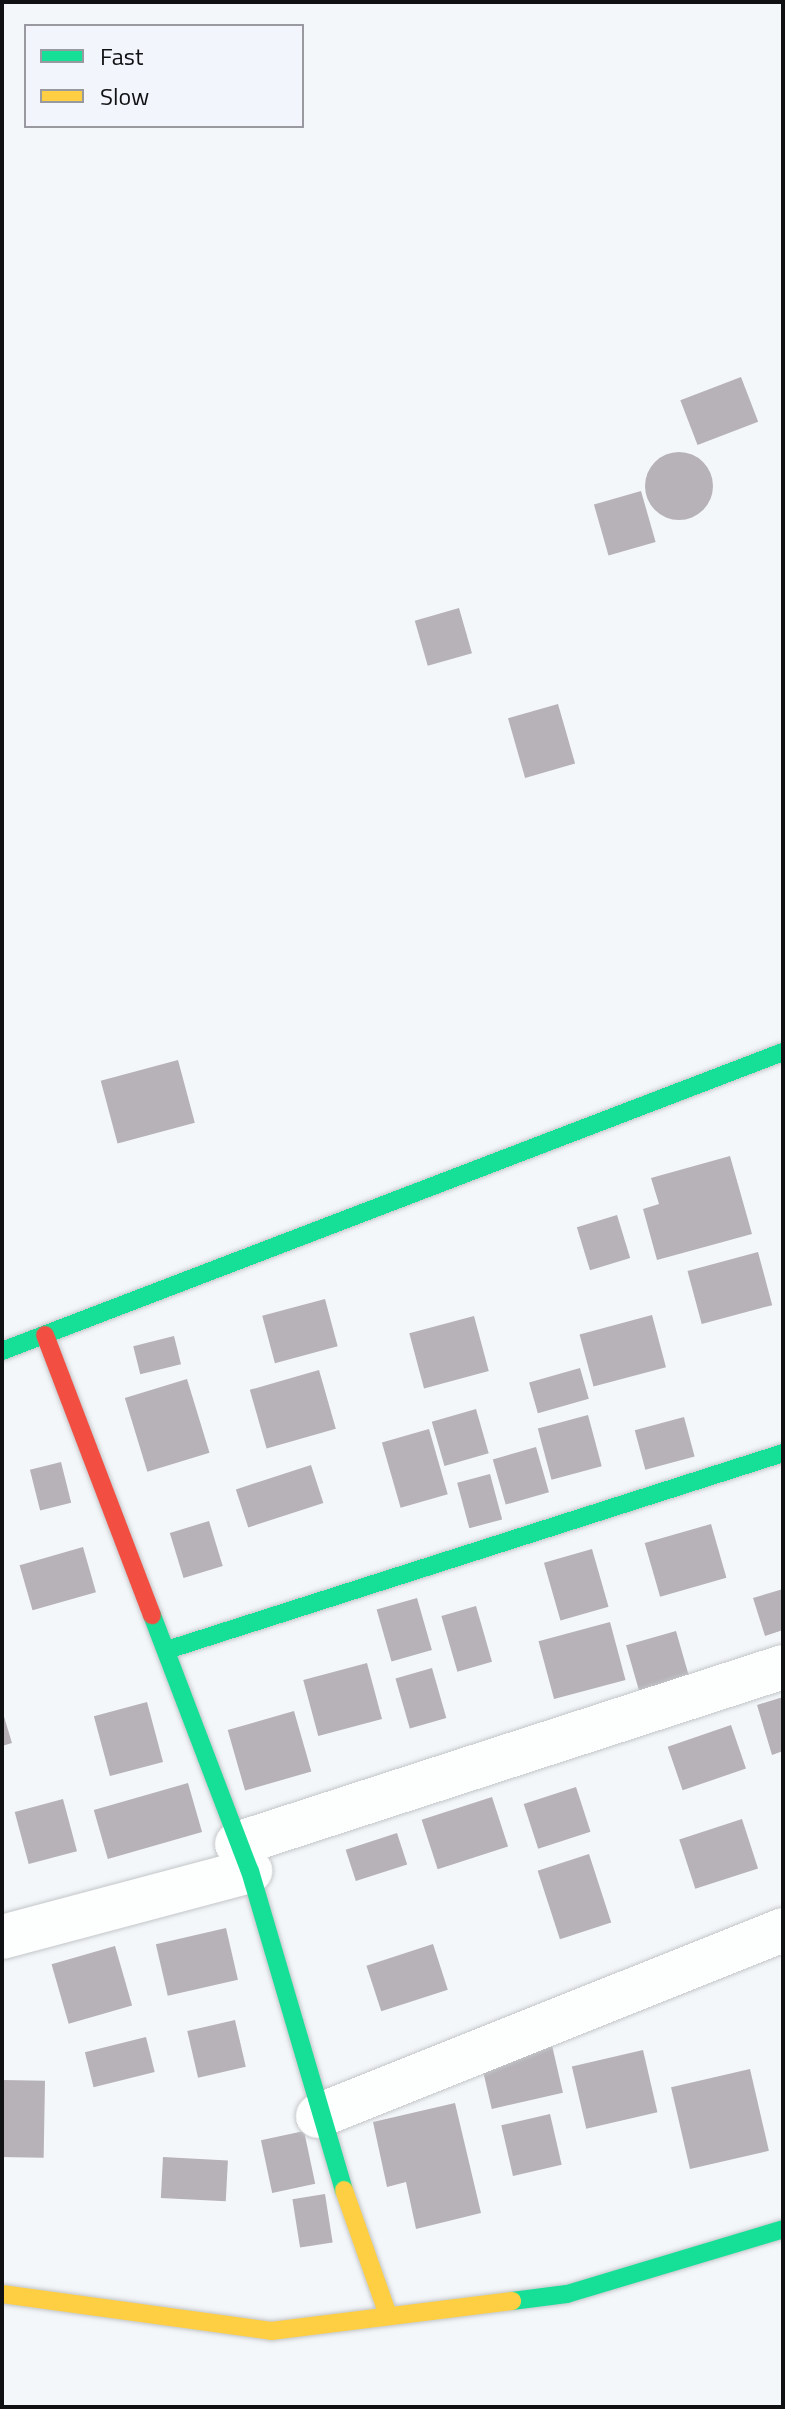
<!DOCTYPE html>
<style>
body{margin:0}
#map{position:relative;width:785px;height:2409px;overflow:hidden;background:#f4f7fa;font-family:"Titillium Web",sans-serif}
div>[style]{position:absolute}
.building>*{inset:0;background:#b6b2b8;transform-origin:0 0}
.round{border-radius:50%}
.roads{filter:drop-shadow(0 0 2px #c3c6c8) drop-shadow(0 0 2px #c3c6c8)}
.street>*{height:44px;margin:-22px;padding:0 22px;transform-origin:22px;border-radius:22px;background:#fdfefe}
.fast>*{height:18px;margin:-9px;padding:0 9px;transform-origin:9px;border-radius:9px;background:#16e098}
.slow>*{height:18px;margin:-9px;padding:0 9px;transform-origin:9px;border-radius:9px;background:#ffcf43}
.jam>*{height:18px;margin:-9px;padding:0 9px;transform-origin:9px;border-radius:9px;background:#f24e42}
span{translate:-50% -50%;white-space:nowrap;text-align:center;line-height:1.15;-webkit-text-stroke:6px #f2f6fc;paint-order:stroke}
.frame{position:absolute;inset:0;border:4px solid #101113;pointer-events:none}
.legend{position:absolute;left:24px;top:24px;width:280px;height:104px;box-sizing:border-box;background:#f2f6fc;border:2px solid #989a9f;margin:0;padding:10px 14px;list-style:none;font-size:24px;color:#101113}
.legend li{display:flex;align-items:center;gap:16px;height:40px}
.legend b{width:40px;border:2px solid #989a9f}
</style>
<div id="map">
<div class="building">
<div style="left:741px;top:377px;width:48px;height:65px;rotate:69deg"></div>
<div class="round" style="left:645px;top:452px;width:68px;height:68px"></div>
<div style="left:641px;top:491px;width:53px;height:49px;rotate:74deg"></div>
<div style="left:459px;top:608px;width:47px;height:46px;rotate:74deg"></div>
<div style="left:558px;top:704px;width:62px;height:52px;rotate:74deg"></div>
<div style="left:178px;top:1060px;width:65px;height:80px;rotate:75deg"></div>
<div style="clip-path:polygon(730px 1156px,752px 1234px,657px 1260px,643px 1209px,659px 1204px,651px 1178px)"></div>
<div style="left:617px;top:1215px;width:45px;height:42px;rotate:73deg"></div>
<div style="left:758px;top:1252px;width:55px;height:73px;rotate:75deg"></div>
<div style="left:325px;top:1299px;width:49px;height:65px;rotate:75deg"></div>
<div style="left:652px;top:1315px;width:54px;height:75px;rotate:75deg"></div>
<div style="left:474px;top:1316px;width:57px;height:67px;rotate:75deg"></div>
<div style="left:174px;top:1336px;width:29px;height:42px;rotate:76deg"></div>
<div style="left:580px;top:1368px;width:32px;height:53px;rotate:74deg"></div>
<div style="left:319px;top:1370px;width:61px;height:72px;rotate:74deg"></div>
<div style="left:187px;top:1379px;width:77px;height:65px;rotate:73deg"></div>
<div style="left:476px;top:1409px;width:46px;height:46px;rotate:74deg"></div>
<div style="left:588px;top:1415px;width:53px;height:52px;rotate:75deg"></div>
<div style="left:684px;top:1417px;width:41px;height:51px;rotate:75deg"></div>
<div style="left:429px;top:1429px;width:68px;height:49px;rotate:74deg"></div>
<div style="left:536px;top:1447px;width:47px;height:45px;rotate:74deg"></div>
<div style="left:61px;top:1462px;width:42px;height:32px;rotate:76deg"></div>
<div style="left:311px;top:1465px;width:40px;height:79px;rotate:72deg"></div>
<div style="left:490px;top:1474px;width:47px;height:34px;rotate:75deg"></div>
<div style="left:209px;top:1521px;width:47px;height:41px;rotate:73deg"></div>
<div style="left:711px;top:1524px;width:56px;height:69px;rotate:74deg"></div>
<div style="left:83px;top:1547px;width:47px;height:66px;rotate:74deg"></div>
<div style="left:592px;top:1549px;width:60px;height:50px;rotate:74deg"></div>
<div style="clip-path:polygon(783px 1589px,783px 1630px,765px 1636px,753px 1598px)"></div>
<div style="left:417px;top:1598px;width:54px;height:42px;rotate:74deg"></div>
<div style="left:476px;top:1606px;width:58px;height:36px;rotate:74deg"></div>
<div style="left:610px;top:1622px;width:60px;height:74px;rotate:75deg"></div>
<div style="left:676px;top:1631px;width:51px;height:52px;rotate:74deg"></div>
<div style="left:367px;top:1663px;width:58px;height:66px;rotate:75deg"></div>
<div style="left:432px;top:1668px;width:52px;height:38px;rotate:74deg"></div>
<div style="clip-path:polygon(783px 1697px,783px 1751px,772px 1755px,757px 1705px)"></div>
<div style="left:147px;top:1702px;width:62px;height:55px;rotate:75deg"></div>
<div style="clip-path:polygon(2px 1710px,12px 1743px,2px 1746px)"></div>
<div style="left:294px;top:1711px;width:63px;height:69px;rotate:74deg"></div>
<div style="left:731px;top:1725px;width:46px;height:67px;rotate:71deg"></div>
<div style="left:188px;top:1783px;width:51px;height:98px;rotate:74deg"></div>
<div style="left:576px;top:1787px;width:47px;height:55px;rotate:72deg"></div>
<div style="left:492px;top:1797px;width:52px;height:74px;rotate:72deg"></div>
<div style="left:63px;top:1799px;width:54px;height:50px;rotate:75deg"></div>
<div style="left:742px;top:1819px;width:52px;height:66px;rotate:72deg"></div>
<div style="left:397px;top:1833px;width:33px;height:54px;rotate:72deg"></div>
<div style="left:589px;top:1854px;width:72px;height:54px;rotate:72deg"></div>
<div style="left:226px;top:1928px;width:53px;height:72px;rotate:77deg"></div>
<div style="left:433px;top:1944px;width:48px;height:70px;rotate:72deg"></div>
<div style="left:115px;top:1946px;width:62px;height:66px;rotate:74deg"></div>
<div style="left:235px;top:2020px;width:48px;height:49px;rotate:77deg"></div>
<div style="left:146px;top:2037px;width:36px;height:63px;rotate:76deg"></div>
<div style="left:551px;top:2041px;width:53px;height:73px;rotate:77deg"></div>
<div style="left:643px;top:2050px;width:64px;height:73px;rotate:77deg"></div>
<div style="left:750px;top:2069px;width:84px;height:81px;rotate:77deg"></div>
<div style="left:2px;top:2080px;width:43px;height:77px;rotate:1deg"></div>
<div style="clip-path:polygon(455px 2103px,481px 2213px,416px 2229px,406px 2182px,387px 2187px,373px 2122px)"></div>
<div style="left:550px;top:2114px;width:52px;height:50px;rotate:77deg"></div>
<div style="left:304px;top:2131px;width:54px;height:44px;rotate:78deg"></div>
<div style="left:163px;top:2157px;width:65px;height:41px;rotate:3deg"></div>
<div style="left:325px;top:2194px;width:49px;height:33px;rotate:81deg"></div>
</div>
<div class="roads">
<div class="street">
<div style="left:237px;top:1844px;width:574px;rotate:-17.96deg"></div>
<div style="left:2px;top:1937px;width:257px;rotate:-14.9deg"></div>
<div style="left:318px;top:2116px;width:501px;rotate:-21.8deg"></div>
</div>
<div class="fast">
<div style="left:2px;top:1351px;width:836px;rotate:-20.95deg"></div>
<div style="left:152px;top:1615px;width:274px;rotate:69.1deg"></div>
<div style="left:250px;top:1871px;width:333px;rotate:73.6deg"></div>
<div style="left:167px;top:1650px;width:647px;rotate:-17.73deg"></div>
<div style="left:512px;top:2301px;width:55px;rotate:-7.3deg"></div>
<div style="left:567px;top:2294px;width:226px;rotate:-16.7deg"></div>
</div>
<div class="slow">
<div style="left:344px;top:2190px;width:133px;rotate:70.6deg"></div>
<div style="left:2px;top:2294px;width:272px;rotate:7.8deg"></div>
<div style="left:271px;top:2331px;width:243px;rotate:-7.1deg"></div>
</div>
<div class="jam">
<div style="left:45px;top:1335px;width:300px;rotate:69.1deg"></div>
</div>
</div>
<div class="frame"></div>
<ul class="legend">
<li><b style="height:10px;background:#16e098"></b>Fast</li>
<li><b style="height:10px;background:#ffcf43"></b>Slow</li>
</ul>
</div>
